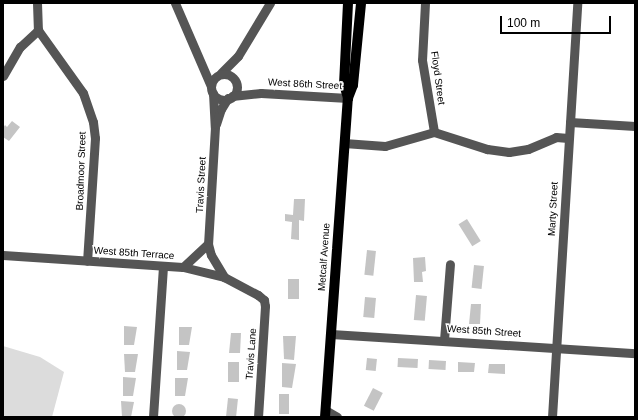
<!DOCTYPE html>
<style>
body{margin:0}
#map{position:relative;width:638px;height:420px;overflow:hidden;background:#fff;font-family:Arial,sans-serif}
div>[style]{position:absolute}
.green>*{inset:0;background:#dcdcdc}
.building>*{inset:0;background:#c4c4c4;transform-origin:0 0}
.round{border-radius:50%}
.minor>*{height:9px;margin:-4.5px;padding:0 4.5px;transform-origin:4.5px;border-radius:4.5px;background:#555}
.minor>.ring{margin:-4.5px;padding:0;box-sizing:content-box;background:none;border:9px solid #555;border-radius:50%}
.major>*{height:10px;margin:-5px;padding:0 5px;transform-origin:5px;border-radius:5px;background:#000}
span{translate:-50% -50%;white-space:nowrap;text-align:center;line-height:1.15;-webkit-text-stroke:3px #fff;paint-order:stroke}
.street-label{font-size:10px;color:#000}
.frame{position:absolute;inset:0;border:4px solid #000;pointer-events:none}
.scale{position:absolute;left:500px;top:16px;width:111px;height:18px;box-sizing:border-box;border:2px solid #000;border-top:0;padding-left:5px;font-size:12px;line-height:14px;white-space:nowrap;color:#000;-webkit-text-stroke:3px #fff;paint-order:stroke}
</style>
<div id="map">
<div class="green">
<div style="clip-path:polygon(3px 346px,40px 357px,64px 372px,52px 417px,3px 417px)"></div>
</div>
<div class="building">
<div style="clip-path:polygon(12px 121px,20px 127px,9px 141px,3px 137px,3px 128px,5px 125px,7px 127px)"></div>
<div style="clip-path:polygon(294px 199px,305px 199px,304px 221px,299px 220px,299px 240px,291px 239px,292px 222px,285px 221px,285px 214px,293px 215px)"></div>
<div style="left:467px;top:219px;width:26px;height:10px;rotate:58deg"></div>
<div style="left:367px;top:250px;width:9px;height:25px;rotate:6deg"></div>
<div style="clip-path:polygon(425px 257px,426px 271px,422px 272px,423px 282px,414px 282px,413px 258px)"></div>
<div style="left:474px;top:265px;width:10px;height:23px;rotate:6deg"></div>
<div style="left:288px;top:279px;width:11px;height:20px"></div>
<div style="left:416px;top:295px;width:11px;height:25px;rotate:5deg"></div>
<div style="left:365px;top:297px;width:11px;height:20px;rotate:5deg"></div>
<div style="clip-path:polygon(471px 304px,481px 304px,480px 324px,469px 324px)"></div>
<div style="clip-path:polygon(124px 326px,137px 327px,134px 345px,124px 345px)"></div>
<div style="clip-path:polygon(179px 327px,192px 327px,189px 345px,179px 345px)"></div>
<div style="clip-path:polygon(231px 333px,241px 333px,240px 353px,229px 353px)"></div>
<div style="clip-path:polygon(283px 336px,296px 336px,294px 360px,284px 359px)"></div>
<div style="clip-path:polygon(177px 351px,190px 352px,187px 370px,177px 370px)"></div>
<div style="clip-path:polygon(124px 354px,138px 354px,135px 372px,125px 372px)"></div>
<div style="left:367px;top:358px;width:10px;height:12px;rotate:6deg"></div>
<div style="left:398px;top:358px;width:20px;height:9px;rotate:3deg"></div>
<div style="left:429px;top:360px;width:17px;height:9px;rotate:3deg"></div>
<div style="left:228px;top:362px;width:11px;height:20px"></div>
<div style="clip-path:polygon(458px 362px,475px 363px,474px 372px,458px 372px)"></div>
<div style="clip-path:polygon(282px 363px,296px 364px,292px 388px,282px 387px)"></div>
<div style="clip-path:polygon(489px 364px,505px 364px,505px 374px,488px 373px)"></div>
<div style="clip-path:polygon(123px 377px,136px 378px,133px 396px,123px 396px)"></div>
<div style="clip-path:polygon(175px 378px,188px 378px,185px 396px,175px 396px)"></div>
<div style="left:373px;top:388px;width:11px;height:20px;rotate:27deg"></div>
<div style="left:279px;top:394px;width:10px;height:20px"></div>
<div style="left:228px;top:398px;width:10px;height:19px;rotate:6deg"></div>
<div style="clip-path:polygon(121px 401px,134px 402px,131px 417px,122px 417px)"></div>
<div class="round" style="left:172px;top:404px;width:14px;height:14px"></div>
</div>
<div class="minor">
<div style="left:37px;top:3px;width:27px;rotate:88deg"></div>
<div style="left:38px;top:30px;width:77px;rotate:54.5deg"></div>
<div style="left:83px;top:93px;width:31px;rotate:71deg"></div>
<div style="left:93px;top:122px;width:16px;rotate:83deg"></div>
<div style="left:95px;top:138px;width:123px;rotate:93.7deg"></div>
<div style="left:175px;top:3px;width:90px;rotate:66.6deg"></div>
<div style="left:425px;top:3px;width:57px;rotate:93deg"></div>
<div style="left:422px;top:60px;width:73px;rotate:80.5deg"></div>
<div style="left:221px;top:73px;width:24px;rotate:-45deg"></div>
<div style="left:238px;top:56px;width:62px;rotate:-58.9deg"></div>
<div class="ring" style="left:211px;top:74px;width:17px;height:17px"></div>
<div style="left:3px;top:76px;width:34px;rotate:-60deg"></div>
<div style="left:20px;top:47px;width:25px;rotate:-43deg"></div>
<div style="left:213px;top:93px;width:34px;rotate:87deg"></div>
<div style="left:215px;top:127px;width:117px;rotate:93.4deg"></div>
<div style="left:208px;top:244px;width:11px;rotate:75deg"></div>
<div style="left:211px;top:255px;width:26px;rotate:59deg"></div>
<div style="left:232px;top:96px;width:29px;rotate:-6deg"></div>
<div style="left:261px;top:93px;width:87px;rotate:3.3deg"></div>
<div style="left:570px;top:122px;width:65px;rotate:3.5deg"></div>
<div style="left:216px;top:124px;width:16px;rotate:-72deg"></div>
<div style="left:221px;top:109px;width:13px;rotate:-58deg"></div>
<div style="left:344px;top:143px;width:41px;rotate:4.2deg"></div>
<div style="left:385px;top:146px;width:51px;rotate:-15.9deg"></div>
<div style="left:434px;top:132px;width:56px;rotate:17.8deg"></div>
<div style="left:487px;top:149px;width:22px;rotate:8deg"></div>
<div style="left:509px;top:152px;width:19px;rotate:-9deg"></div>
<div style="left:528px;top:149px;width:30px;rotate:-23deg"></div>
<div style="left:556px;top:137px;width:12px;rotate:5deg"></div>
<div style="left:3px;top:255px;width:180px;rotate:3.8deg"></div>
<div style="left:183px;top:267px;width:42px;rotate:13.7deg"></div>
<div style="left:224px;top:277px;width:38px;rotate:28deg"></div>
<div style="left:258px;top:295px;width:8px;rotate:40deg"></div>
<div style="left:264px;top:300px;width:6px;rotate:81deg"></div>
<div style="left:265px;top:306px;width:111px;rotate:93.6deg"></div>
<div style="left:183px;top:267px;width:34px;rotate:-43deg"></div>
<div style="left:331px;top:334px;width:305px;rotate:3.6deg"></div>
<div style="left:444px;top:340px;width:76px;rotate:-85.5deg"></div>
<div style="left:325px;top:410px;width:14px;rotate:30deg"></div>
<div style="left:153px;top:417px;width:151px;rotate:-86.2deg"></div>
<div style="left:552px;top:417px;width:415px;rotate:-86.5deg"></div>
</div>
<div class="major">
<div style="left:348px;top:3px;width:81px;rotate:92.8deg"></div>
<div style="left:344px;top:84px;width:15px;rotate:74deg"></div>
<div style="left:325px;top:417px;width:320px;rotate:-85.9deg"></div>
<div style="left:348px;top:98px;width:14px;rotate:-69deg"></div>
<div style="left:353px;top:85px;width:82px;rotate:-84.4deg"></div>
</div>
<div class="street-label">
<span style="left:438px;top:78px;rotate:82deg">Floyd Street</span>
<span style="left:305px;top:84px;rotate:3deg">West 86th Street</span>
<span style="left:81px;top:171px;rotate:-88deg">Broadmoor Street</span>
<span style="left:201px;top:185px;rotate:-87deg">Travis Street</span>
<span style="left:553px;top:209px;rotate:-87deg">Marty Street</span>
<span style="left:134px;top:253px;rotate:4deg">West 85th Terrace</span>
<span style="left:324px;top:257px;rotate:-86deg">Metcalf Avenue</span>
<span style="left:484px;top:331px;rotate:4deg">West 85th Street</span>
<span style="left:251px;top:354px;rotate:-86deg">Travis Lane</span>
</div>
<div class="frame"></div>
<div class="scale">100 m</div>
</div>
